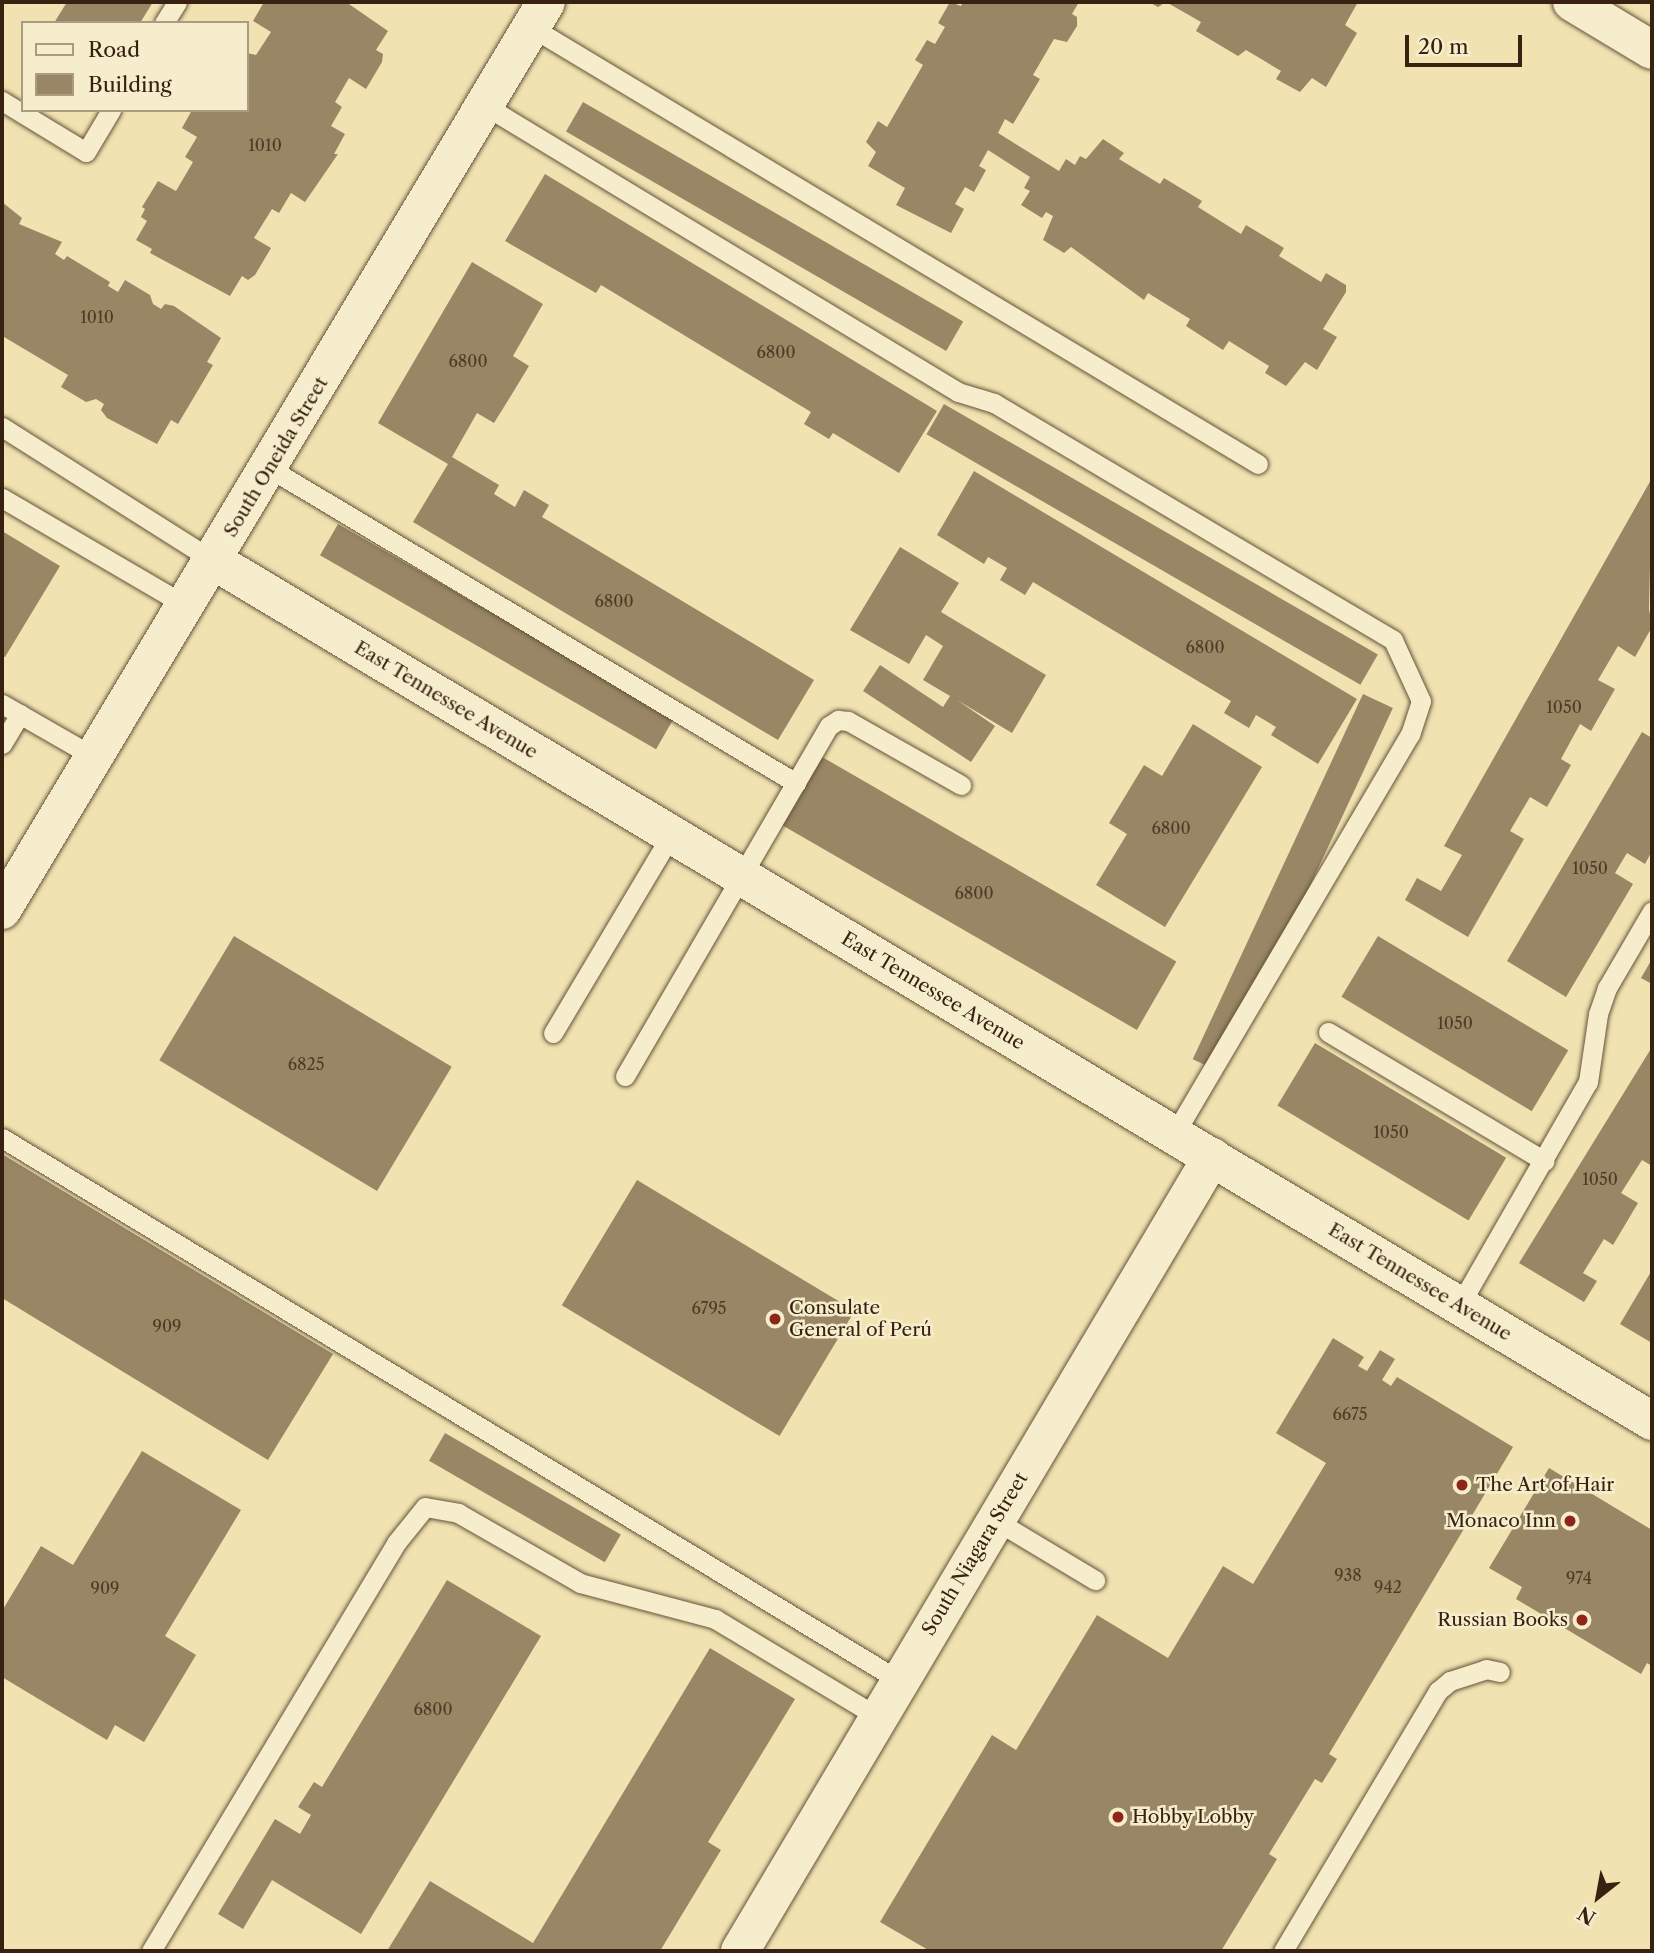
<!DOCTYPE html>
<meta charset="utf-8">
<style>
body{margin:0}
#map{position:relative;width:1654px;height:1953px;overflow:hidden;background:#f1e3b1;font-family:"Libre Caslon Text",serif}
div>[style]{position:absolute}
.building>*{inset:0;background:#988664;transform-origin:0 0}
.roads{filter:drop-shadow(0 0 2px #665239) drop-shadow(0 0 2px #665239)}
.service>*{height:19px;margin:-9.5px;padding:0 9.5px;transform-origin:9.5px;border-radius:9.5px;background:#f6edcc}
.minor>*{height:38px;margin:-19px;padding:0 19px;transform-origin:19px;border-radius:19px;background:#f6edcc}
.tertiary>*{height:38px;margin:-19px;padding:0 19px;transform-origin:19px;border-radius:19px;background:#f6edcc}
.dots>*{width:19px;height:19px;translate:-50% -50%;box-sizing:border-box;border:4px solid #f6edcc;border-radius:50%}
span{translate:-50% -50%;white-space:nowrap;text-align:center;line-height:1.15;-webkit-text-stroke:5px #f6edcc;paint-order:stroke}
.number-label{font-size:16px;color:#503a26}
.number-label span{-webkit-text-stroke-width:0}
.street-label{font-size:19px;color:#382111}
.poi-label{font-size:19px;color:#382111}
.left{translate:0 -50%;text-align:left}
.right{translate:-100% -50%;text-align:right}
.frame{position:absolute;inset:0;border:4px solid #382111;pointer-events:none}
.legend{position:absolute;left:21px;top:21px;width:228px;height:91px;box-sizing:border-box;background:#f6edcc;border:2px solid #aa9b81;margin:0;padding:9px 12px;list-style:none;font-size:21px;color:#382111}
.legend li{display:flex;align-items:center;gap:14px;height:35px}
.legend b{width:35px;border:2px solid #aa9b81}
.north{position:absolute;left:1563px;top:1862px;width:70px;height:70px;-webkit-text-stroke:5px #f6edcc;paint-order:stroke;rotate:211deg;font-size:19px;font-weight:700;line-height:28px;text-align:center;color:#382111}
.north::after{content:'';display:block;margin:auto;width:24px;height:32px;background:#382111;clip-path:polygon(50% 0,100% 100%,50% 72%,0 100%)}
.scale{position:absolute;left:1405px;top:35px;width:117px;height:32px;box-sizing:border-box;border:4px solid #382111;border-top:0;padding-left:9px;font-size:21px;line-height:24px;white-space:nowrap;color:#382111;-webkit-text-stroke:5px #f6edcc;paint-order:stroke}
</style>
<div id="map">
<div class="building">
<div style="clip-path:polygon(67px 2px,153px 2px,140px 23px,54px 23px)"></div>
<div style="clip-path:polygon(264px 2px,346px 2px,388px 31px,376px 50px,383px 54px,382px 62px,366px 89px,349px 78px,335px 102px,342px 107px,331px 126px,345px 134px,334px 154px,338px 154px,305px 202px,291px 193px,279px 213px,272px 209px,254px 238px,271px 248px,255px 275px,248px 280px,242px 276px,230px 296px,150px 253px,152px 249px,136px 240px,147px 221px,141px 217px,145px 209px,142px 207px,158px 181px,176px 191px,193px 162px,185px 157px,197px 137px,182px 128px,192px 110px,247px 110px,247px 53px,256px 55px,271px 32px,253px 21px)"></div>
<div style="clip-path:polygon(950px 2px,961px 6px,963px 2px,1079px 2px,1072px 14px,1077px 17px,1077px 26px,1067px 42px,1054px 39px,1033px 75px,1040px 79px,1013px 124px,1005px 119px,998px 133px,1059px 171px,1066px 159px,1075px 165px,1080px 156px,1086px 159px,1103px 139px,1124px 153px,1119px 159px,1160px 184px,1164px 178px,1202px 201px,1198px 207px,1241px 234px,1246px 225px,1284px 248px,1279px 256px,1321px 282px,1326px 273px,1346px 285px,1346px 292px,1323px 329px,1337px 337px,1317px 370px,1305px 362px,1286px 386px,1265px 373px,1269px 366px,1229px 341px,1223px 350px,1186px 326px,1190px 319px,1148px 293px,1144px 300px,1071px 247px,1064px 253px,1043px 240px,1053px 216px,1046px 212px,1042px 218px,1021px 205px,1030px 191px,1024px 188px,1030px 177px,988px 150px,979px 166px,986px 170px,974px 192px,965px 187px,955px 204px,964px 209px,951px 233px,896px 205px,905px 188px,868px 166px,876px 152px,866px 142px,878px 121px,887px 127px,923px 65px,915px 60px,927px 40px,935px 44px,945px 27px,938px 23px)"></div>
<div style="clip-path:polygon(1149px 2px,1358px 2px,1345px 25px,1357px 33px,1326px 87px,1312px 78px,1300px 92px,1276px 79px,1281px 71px,1246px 50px,1238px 56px,1196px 31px,1201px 22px,1166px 2px,1158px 7px)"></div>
<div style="left:583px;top:102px;width:439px;height:34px;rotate:30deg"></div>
<div style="clip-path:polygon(545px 174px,937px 411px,899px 473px,833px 433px,829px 439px,804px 424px,811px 412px,601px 285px,596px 293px,505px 241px)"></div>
<div style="clip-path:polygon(2px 202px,22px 218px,19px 224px,62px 242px,55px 254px,64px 260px,67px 256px,110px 282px,108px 286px,118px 292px,125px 280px,150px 295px,153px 304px,161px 309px,165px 304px,174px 306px,221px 338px,207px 362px,213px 365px,178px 424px,171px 420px,157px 444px,107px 418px,101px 410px,104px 404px,96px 399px,86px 402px,61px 387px,68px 375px,4px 337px,2px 342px)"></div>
<div style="clip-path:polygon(472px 262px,543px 304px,513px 356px,529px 366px,512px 394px,494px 423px,477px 413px,452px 457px,499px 485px,494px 494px,515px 507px,524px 490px,549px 505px,542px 517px,814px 680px,778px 740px,413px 522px,448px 464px,378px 423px)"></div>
<div style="left:944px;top:404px;width:501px;height:35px;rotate:30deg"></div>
<div style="clip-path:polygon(974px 471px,1357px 699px,1318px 764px,1271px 735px,1276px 727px,1256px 715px,1249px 728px,1224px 713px,1231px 701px,1033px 582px,1025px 595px,1000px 580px,1007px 568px,988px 557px,984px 564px,937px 535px)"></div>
<div style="clip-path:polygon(1652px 478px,1649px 609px,1652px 627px,1635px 657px,1618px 646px,1598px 680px,1615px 689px,1591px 731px,1580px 724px,1561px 759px,1571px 765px,1547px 807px,1530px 797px,1510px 831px,1524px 839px,1468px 937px,1405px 900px,1417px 878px,1441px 891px,1462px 855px,1444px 846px)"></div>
<div style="left:338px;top:524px;width:388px;height:36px;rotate:30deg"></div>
<div style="clip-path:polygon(2px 531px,60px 566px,5px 657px,2px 656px)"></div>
<div style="clip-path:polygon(900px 547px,959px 583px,941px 612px,1046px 675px,1012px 733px,957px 700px,995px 726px,971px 762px,863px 691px,880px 665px,943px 707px,950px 696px,923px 680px,943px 646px,926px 635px,909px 664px,850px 630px)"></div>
<div style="left:1363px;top:694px;width:33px;height:403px;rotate:25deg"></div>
<div style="clip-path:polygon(1193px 724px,1262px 767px,1165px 927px,1096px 885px,1127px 834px,1109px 823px,1144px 765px,1162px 776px)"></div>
<div style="clip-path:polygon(1642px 732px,1652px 738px,1652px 851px,1645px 864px,1627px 853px,1615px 873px,1633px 884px,1566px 997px,1507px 961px)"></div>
<div style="left:817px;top:754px;width:415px;height:79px;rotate:30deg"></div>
<div style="left:234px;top:936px;width:254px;height:145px;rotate:31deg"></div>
<div style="left:1378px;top:936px;width:222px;height:71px;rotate:31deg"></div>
<div style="clip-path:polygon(1652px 959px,1652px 984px,1641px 978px)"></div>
<div style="left:1315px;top:1043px;width:223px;height:73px;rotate:31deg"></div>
<div style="clip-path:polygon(1652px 1047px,1652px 1166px,1642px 1160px,1621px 1193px,1638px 1203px,1613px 1245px,1604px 1239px,1583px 1273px,1597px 1281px,1584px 1302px,1519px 1263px)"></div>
<div style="clip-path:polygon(2px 1154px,333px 1354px,268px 1460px,2px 1298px)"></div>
<div style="left:637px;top:1180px;width:254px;height:146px;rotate:31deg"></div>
<div style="clip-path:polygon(1652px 1270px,1652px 1343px,1620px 1324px)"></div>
<div style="clip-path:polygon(1333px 1338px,1364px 1357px,1358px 1366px,1367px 1371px,1380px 1350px,1395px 1359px,1382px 1380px,1391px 1386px,1397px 1377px,1513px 1447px,1329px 1754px,1337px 1759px,1322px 1783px,1315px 1779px,1269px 1854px,1277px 1859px,1221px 1951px,930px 1951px,880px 1922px,992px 1735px,1016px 1750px,1097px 1615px,1168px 1658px,1223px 1566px,1253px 1584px,1326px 1463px,1276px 1433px)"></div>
<div style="left:445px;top:1433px;width:203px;height:32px;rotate:30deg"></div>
<div style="clip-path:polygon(142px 1451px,241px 1510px,165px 1636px,196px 1655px,144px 1742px,115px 1725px,107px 1740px,2px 1677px,2px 1611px,41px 1546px,73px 1565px)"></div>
<div style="clip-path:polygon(1549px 1468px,1652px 1530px,1652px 1666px,1647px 1663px,1641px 1674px,1516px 1599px,1522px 1587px,1489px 1568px)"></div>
<div style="clip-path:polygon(447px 1580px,541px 1636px,361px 1934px,272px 1880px,243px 1929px,218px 1914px,275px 1819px,300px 1834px,311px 1815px,298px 1807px,314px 1782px,322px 1787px)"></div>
<div style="clip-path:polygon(710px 1648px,795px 1699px,708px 1842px,721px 1850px,660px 1951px,387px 1951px,430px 1881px,533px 1943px)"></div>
</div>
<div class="roads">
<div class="service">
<div style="left:164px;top:23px;width:25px;rotate:-58deg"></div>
<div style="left:531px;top:27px;width:848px;rotate:31.01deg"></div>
<div style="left:2px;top:101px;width:98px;rotate:31.3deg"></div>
<div style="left:86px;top:152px;width:49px;rotate:-59.2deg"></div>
<div style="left:484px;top:105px;width:554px;rotate:31.19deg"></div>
<div style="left:958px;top:392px;width:38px;rotate:17deg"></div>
<div style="left:994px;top:403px;width:464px;rotate:30.7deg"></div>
<div style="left:1393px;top:640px;width:67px;rotate:65.3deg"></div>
<div style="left:1421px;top:701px;width:35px;rotate:108deg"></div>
<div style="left:1410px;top:734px;width:465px;rotate:120.5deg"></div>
<div style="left:2px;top:427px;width:251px;rotate:32.3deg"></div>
<div style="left:269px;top:468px;width:614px;rotate:30.87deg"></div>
<div style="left:2px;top:498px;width:214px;rotate:30.3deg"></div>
<div style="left:2px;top:704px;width:108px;rotate:29.9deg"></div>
<div style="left:2px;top:744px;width:35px;rotate:-59deg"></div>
<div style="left:1328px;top:1032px;width:252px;rotate:30.8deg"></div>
<div style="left:553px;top:1033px;width:230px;rotate:-59.2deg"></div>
<div style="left:625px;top:1076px;width:405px;rotate:-59.8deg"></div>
<div style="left:829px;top:726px;width:11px;rotate:-34deg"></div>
<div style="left:838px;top:720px;width:10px;rotate:6deg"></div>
<div style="left:848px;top:721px;width:130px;rotate:29.5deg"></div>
<div style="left:2px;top:1138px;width:1049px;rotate:31.16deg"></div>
<div style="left:1459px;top:1306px;width:258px;rotate:-60.1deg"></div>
<div style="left:1588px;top:1082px;width:69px;rotate:-81.6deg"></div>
<div style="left:1598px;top:1014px;width:28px;rotate:-71deg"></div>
<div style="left:1607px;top:988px;width:89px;rotate:-59.7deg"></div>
<div style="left:995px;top:1520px;width:117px;rotate:31deg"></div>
<div style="left:151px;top:1951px;width:476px;rotate:-59deg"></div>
<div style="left:396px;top:1543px;width:46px;rotate:-51.1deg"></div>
<div style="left:425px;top:1507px;width:34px;rotate:10deg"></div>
<div style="left:458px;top:1513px;width:141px;rotate:29.8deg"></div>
<div style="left:580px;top:1583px;width:140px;rotate:14.9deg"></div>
<div style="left:715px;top:1619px;width:190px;rotate:31deg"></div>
<div style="left:1283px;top:1951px;width:303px;rotate:-59.2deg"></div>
<div style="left:1438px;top:1691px;width:16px;rotate:-40deg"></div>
<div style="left:1450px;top:1681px;width:38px;rotate:-18deg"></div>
<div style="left:1486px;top:1669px;width:14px;rotate:12deg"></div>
</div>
<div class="minor">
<div style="left:740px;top:1951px;width:924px;rotate:-59.27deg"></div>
</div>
<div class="tertiary">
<div style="left:1572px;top:2px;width:93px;rotate:31deg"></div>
<div style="left:214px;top:561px;width:1676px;rotate:30.88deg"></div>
<div style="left:2px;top:910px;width:1058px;rotate:-59.07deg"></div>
</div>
</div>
<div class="dots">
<div style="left:775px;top:1319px;background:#8f2418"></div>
<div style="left:1462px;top:1485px;background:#8f2418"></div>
<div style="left:1570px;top:1521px;background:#8f2418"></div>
<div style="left:1582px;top:1620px;background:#8f2418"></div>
<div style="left:1118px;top:1817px;background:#8f2418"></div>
</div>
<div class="number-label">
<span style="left:265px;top:145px">1010</span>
<span style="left:97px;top:317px">1010</span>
<span style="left:776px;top:352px">6800</span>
<span style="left:468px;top:361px">6800</span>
<span style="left:614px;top:601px">6800</span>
<span style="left:1205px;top:647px">6800</span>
<span style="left:1564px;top:707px">1050</span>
<span style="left:1171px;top:828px">6800</span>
<span style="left:1590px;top:868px">1050</span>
<span style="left:974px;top:893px">6800</span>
<span style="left:1455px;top:1023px">1050</span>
<span style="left:306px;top:1064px">6825</span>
<span style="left:1391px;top:1132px">1050</span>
<span style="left:1600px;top:1179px">1050</span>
<span style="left:709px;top:1308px">6795</span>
<span style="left:167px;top:1326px">909</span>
<span style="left:1350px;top:1414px">6675</span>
<span style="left:1348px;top:1575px">938</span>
<span style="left:1579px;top:1578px">974</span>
<span style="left:1388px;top:1587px">942</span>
<span style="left:105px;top:1588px">909</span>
<span style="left:433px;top:1709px">6800</span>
</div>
<div class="street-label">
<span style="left:276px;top:457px;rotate:-59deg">South Oneida Street</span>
<span style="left:446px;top:700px;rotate:31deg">East Tennessee Avenue</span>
<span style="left:933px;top:991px;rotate:31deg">East Tennessee Avenue</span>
<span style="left:1420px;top:1282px;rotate:31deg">East Tennessee Avenue</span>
<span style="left:975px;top:1554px;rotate:-59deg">South Niagara Street</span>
</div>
<div class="poi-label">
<span class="left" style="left:789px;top:1319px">Consulate<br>General of Perú</span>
<span class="left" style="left:1476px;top:1485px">The Art of Hair</span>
<span class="right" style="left:1556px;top:1521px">Monaco Inn</span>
<span class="right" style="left:1568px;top:1620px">Russian Books</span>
<span class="left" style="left:1132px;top:1817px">Hobby Lobby</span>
</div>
<div class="frame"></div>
<ul class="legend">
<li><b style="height:9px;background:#f6edcc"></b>Road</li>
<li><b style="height:19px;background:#988664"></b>Building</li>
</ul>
<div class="north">N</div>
<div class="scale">20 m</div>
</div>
